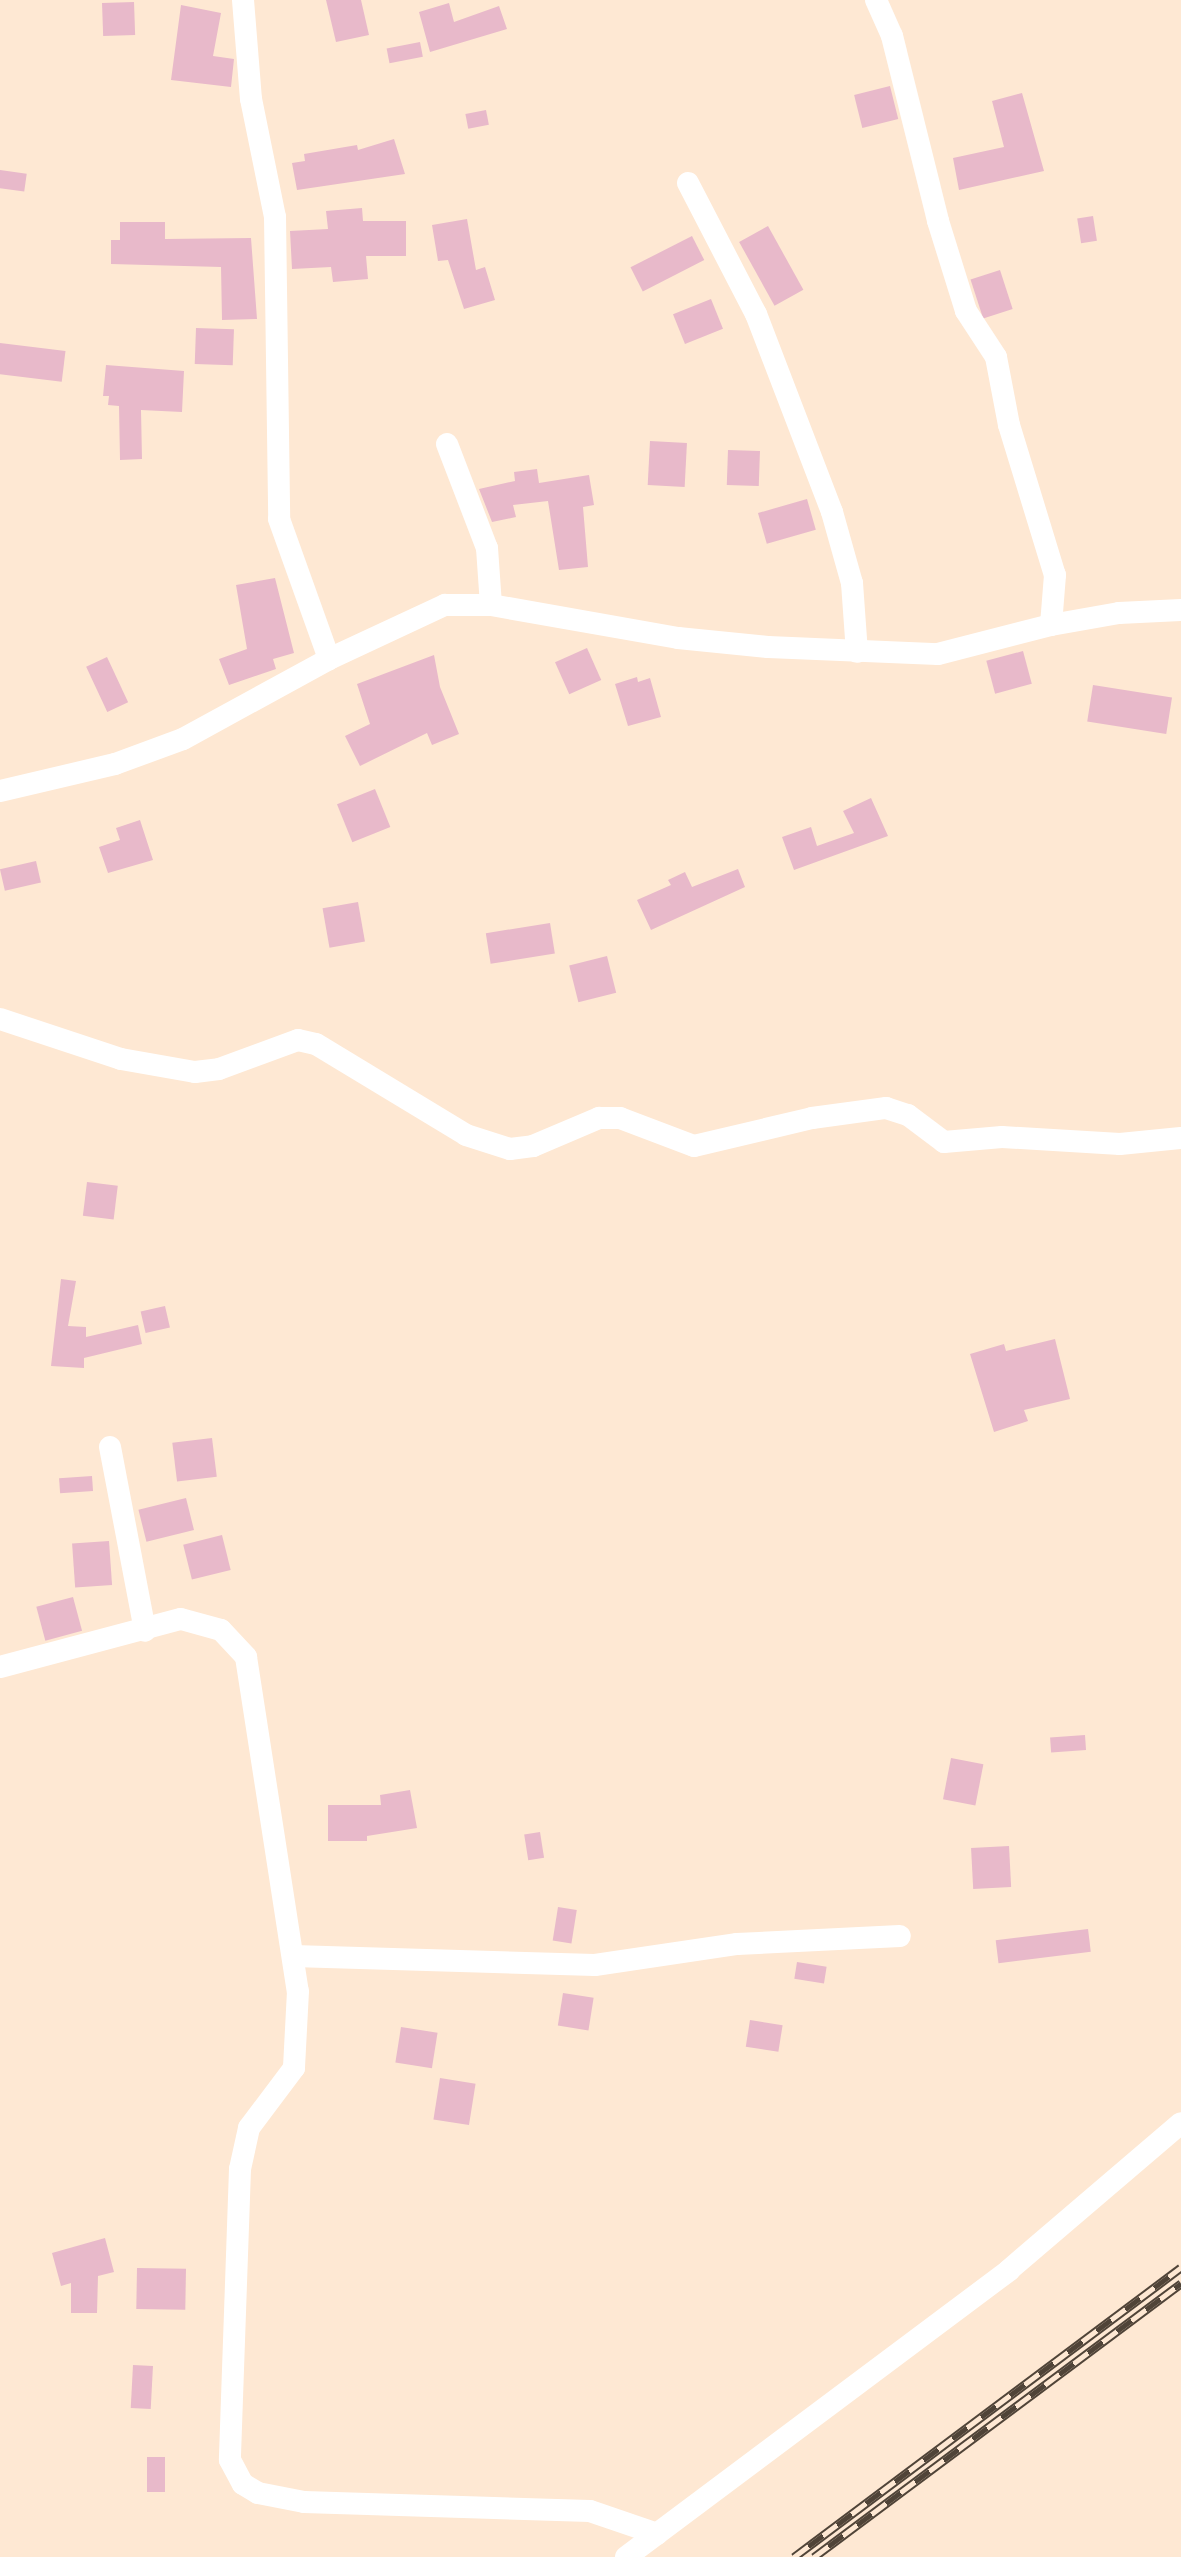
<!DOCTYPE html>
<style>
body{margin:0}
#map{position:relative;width:1181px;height:2557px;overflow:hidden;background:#fee8d3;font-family:"Nunito Sans",sans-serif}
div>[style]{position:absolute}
.building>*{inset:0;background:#e8b9ca;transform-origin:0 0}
.minor>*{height:22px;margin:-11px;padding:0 11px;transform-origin:11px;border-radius:11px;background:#fff}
.rail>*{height:9px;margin-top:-4.5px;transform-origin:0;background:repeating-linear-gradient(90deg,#fee8d3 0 18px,#504438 0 36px);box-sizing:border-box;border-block:2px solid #504438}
span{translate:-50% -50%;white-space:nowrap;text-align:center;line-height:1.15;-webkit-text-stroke:6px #fee8d3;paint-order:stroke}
</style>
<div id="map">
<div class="building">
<div style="clip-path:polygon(326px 0,361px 0,369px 35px,336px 42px)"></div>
<div style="left:134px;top:2px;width:33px;height:32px;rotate:88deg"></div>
<div style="clip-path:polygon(449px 3px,454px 22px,499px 6px,507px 29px,430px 52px,419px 12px)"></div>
<div style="clip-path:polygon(181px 5px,221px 13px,213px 56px,234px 59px,231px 87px,171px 80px)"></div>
<div style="left:420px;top:42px;width:15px;height:34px;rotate:79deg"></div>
<div style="left:890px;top:86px;width:34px;height:37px;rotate:76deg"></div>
<div style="clip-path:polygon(1022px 93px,1044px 171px,959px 190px,953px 158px,1004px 147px,992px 101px)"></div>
<div style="left:486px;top:110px;width:15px;height:21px;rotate:79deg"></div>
<div style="clip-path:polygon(394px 139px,405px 174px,297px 190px,292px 163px,305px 161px,304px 154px,357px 145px,358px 150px)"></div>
<div style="left:0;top:170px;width:27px;height:18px;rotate:8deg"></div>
<div style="clip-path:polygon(362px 208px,363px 221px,406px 221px,406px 256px,366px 256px,368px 279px,333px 282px,331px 267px,292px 269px,290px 231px,328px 229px,326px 211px)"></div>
<div style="left:1093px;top:216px;width:25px;height:16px;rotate:81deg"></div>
<div style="clip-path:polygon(467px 219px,476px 270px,485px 267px,495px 300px,464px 309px,448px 260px,438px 261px,432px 225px)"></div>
<div style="clip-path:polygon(120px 222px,165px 222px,165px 239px,251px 238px,257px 319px,222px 320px,221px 267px,111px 264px,111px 240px,120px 240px)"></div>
<div style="left:768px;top:226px;width:73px;height:33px;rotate:61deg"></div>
<div style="left:692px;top:236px;width:27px;height:69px;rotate:63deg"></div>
<div style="left:1000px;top:270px;width:41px;height:31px;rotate:72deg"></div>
<div style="left:711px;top:299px;width:32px;height:41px;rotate:68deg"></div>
<div style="left:196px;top:328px;width:38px;height:36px;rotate:2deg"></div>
<div style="left:0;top:343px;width:66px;height:31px;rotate:7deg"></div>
<div style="clip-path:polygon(106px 365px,184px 371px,182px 412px,141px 410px,142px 459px,120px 460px,119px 406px,108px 405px,109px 396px,103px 396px)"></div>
<div style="left:650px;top:441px;width:37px;height:44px;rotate:3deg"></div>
<div style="left:728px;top:450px;width:32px;height:35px;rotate:2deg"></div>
<div style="clip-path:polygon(537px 469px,539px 483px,589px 475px,594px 505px,583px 507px,588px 567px,559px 570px,548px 501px,513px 505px,516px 517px,492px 522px,479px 489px,515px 481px,514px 472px)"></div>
<div style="left:807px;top:499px;width:32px;height:51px;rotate:74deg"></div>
<div style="clip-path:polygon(275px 578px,294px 653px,273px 659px,276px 669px,229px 685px,219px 659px,247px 649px,236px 585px)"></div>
<div style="left:587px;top:648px;width:35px;height:35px;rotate:66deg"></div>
<div style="left:1023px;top:651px;width:34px;height:38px;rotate:75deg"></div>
<div style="clip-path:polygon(434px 655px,440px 687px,459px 734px,432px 745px,427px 733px,360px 766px,345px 736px,370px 724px,357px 684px)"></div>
<div style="left:107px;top:657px;width:50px;height:23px;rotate:65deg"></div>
<div style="clip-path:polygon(637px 677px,638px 682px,650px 678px,661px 717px,628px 726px,615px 684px)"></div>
<div style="left:1093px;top:685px;width:80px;height:37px;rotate:9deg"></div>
<div style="left:375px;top:789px;width:41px;height:41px;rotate:68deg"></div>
<div style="clip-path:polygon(871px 798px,888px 836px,794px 870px,782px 837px,811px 827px,817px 846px,854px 833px,843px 811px)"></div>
<div style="clip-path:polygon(140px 820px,153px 860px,108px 873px,99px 847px,120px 840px,116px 828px)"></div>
<div style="left:36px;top:861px;width:22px;height:37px;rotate:77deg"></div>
<div style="clip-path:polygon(738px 869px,745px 887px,651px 930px,637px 900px,671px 885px,668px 880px,685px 872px,692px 887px)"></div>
<div style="left:358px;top:902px;width:40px;height:36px;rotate:80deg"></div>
<div style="left:550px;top:923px;width:31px;height:65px;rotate:81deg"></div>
<div style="left:607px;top:956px;width:38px;height:39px;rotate:76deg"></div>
<div style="left:87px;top:1182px;width:31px;height:34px;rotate:7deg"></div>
<div style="clip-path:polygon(61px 1279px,76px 1281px,68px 1326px,86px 1327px,86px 1337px,138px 1325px,142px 1344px,84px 1358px,84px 1368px,51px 1366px)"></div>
<div style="left:165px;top:1306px;width:22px;height:25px;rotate:77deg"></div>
<div style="clip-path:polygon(1055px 1339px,1070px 1399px,1024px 1410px,1028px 1421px,994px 1432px,970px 1354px,1004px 1344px,1006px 1351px)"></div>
<div style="left:212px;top:1438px;width:39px;height:40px;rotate:83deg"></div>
<div style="left:92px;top:1476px;width:15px;height:33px;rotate:86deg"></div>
<div style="left:186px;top:1498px;width:33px;height:49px;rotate:76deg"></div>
<div style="left:222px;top:1535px;width:36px;height:40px;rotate:76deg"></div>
<div style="left:109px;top:1541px;width:44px;height:37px;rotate:86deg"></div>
<div style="left:73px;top:1597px;width:35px;height:38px;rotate:75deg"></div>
<div style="left:1085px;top:1735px;width:15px;height:35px;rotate:86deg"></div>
<div style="left:951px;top:1758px;width:33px;height:42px;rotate:11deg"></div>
<div style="clip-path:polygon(410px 1790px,417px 1828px,367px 1836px,367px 1841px,328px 1841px,328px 1805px,381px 1805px,380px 1795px)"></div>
<div style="left:540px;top:1832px;width:26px;height:16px;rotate:81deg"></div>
<div style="left:1009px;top:1846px;width:41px;height:38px;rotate:87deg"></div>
<div style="left:558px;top:1907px;width:19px;height:34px;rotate:9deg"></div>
<div style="left:1088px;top:1929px;width:23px;height:93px;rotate:83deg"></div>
<div style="left:797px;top:1962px;width:30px;height:17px;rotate:9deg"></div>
<div style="left:563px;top:1993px;width:31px;height:33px;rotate:9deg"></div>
<div style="left:750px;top:2020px;width:33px;height:27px;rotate:9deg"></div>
<div style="left:401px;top:2027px;width:37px;height:36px;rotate:9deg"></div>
<div style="left:440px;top:2078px;width:36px;height:42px;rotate:9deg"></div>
<div style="clip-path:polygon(105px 2238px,114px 2272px,98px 2276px,97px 2313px,71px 2313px,71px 2283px,61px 2286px,52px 2253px)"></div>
<div style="left:137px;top:2268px;width:49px;height:41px;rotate:1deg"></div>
<div style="left:133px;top:2365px;width:20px;height:43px;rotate:3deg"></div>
<div style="left:147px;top:2457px;width:18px;height:35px"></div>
</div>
<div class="minor">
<div style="left:243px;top:0;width:99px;rotate:85.4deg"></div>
<div style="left:251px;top:99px;width:120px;rotate:78.5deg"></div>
<div style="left:275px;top:217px;width:302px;rotate:89.2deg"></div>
<div style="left:279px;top:519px;width:149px;rotate:70.3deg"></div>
<div style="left:876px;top:0;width:39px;rotate:66deg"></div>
<div style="left:892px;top:36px;width:191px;rotate:76deg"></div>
<div style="left:938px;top:221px;width:94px;rotate:72.7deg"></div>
<div style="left:966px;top:311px;width:55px;rotate:56.9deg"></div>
<div style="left:996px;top:357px;width:69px;rotate:79.2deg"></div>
<div style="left:1009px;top:425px;width:157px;rotate:73deg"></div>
<div style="left:1055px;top:575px;width:50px;rotate:94.6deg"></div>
<div style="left:688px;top:183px;width:148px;rotate:62.6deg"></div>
<div style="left:756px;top:314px;width:212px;rotate:69deg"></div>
<div style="left:832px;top:512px;width:74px;rotate:74.3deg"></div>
<div style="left:852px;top:583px;width:69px;rotate:85.9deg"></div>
<div style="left:447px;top:444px;width:111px;rotate:69deg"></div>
<div style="left:487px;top:548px;width:57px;rotate:86deg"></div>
<div style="left:0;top:791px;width:118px;rotate:-13.2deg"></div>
<div style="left:115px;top:764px;width:72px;rotate:-20.2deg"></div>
<div style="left:183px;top:739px;width:166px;rotate:-28.7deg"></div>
<div style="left:329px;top:659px;width:128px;rotate:-25deg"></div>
<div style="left:445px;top:605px;width:46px"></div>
<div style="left:491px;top:605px;width:190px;rotate:10deg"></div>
<div style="left:678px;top:638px;width:90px;rotate:5.7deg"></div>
<div style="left:768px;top:647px;width:170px;rotate:2.4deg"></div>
<div style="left:938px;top:654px;width:117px;rotate:-14.4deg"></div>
<div style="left:1051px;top:625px;width:69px;rotate:-10deg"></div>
<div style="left:1119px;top:613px;width:62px;rotate:-2.8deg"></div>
<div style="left:0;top:1019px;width:127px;rotate:18.3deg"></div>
<div style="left:121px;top:1059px;width:75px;rotate:10deg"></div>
<div style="left:195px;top:1072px;width:24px;rotate:-7deg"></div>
<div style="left:219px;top:1069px;width:84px;rotate:-20.2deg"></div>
<div style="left:298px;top:1040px;width:18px;rotate:13deg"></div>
<div style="left:316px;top:1044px;width:175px;rotate:31.2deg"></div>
<div style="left:466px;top:1135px;width:46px;rotate:17.7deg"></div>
<div style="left:510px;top:1149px;width:23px;rotate:-7deg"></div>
<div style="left:533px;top:1146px;width:72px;rotate:-23deg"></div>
<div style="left:599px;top:1118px;width:21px"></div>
<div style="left:620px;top:1118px;width:79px;rotate:20.7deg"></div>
<div style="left:694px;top:1146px;width:121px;rotate:-13.3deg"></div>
<div style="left:812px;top:1118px;width:75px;rotate:-7.7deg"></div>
<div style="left:886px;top:1108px;width:23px;rotate:18deg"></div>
<div style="left:908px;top:1115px;width:45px;rotate:36.9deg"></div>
<div style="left:944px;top:1142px;width:58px;rotate:-4.9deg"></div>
<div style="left:1002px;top:1137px;width:118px;rotate:3.4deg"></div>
<div style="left:1120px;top:1144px;width:61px;rotate:-5.6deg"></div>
<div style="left:110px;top:1447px;width:187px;rotate:79.2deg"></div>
<div style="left:0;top:1667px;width:187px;rotate:-14.9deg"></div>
<div style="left:181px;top:1619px;width:41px;rotate:15.4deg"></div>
<div style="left:221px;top:1630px;width:37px;rotate:47deg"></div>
<div style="left:246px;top:1657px;width:338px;rotate:81.2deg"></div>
<div style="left:298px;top:1991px;width:77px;rotate:93deg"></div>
<div style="left:294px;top:2068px;width:75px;rotate:126.9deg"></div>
<div style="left:249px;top:2128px;width:42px;rotate:102.4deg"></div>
<div style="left:240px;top:2169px;width:291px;rotate:92deg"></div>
<div style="left:230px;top:2460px;width:27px;rotate:62deg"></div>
<div style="left:243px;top:2484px;width:17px;rotate:31deg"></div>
<div style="left:258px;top:2493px;width:47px;rotate:11.1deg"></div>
<div style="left:304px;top:2502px;width:286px;rotate:1.8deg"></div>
<div style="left:590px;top:2511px;width:71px;rotate:18.9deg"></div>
<div style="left:293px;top:1956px;width:302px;rotate:1.7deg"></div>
<div style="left:595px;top:1965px;width:144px;rotate:-8.4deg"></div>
<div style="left:737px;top:1944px;width:163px;rotate:-2.8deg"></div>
<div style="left:626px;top:2557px;width:479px;rotate:-36.8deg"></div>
<div style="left:1009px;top:2270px;width:226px;rotate:-40.5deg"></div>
</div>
<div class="rail">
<div style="left:794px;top:2557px;width:483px;rotate:-36.8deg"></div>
<div style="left:814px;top:2557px;width:458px;rotate:-36.7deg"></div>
</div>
</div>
